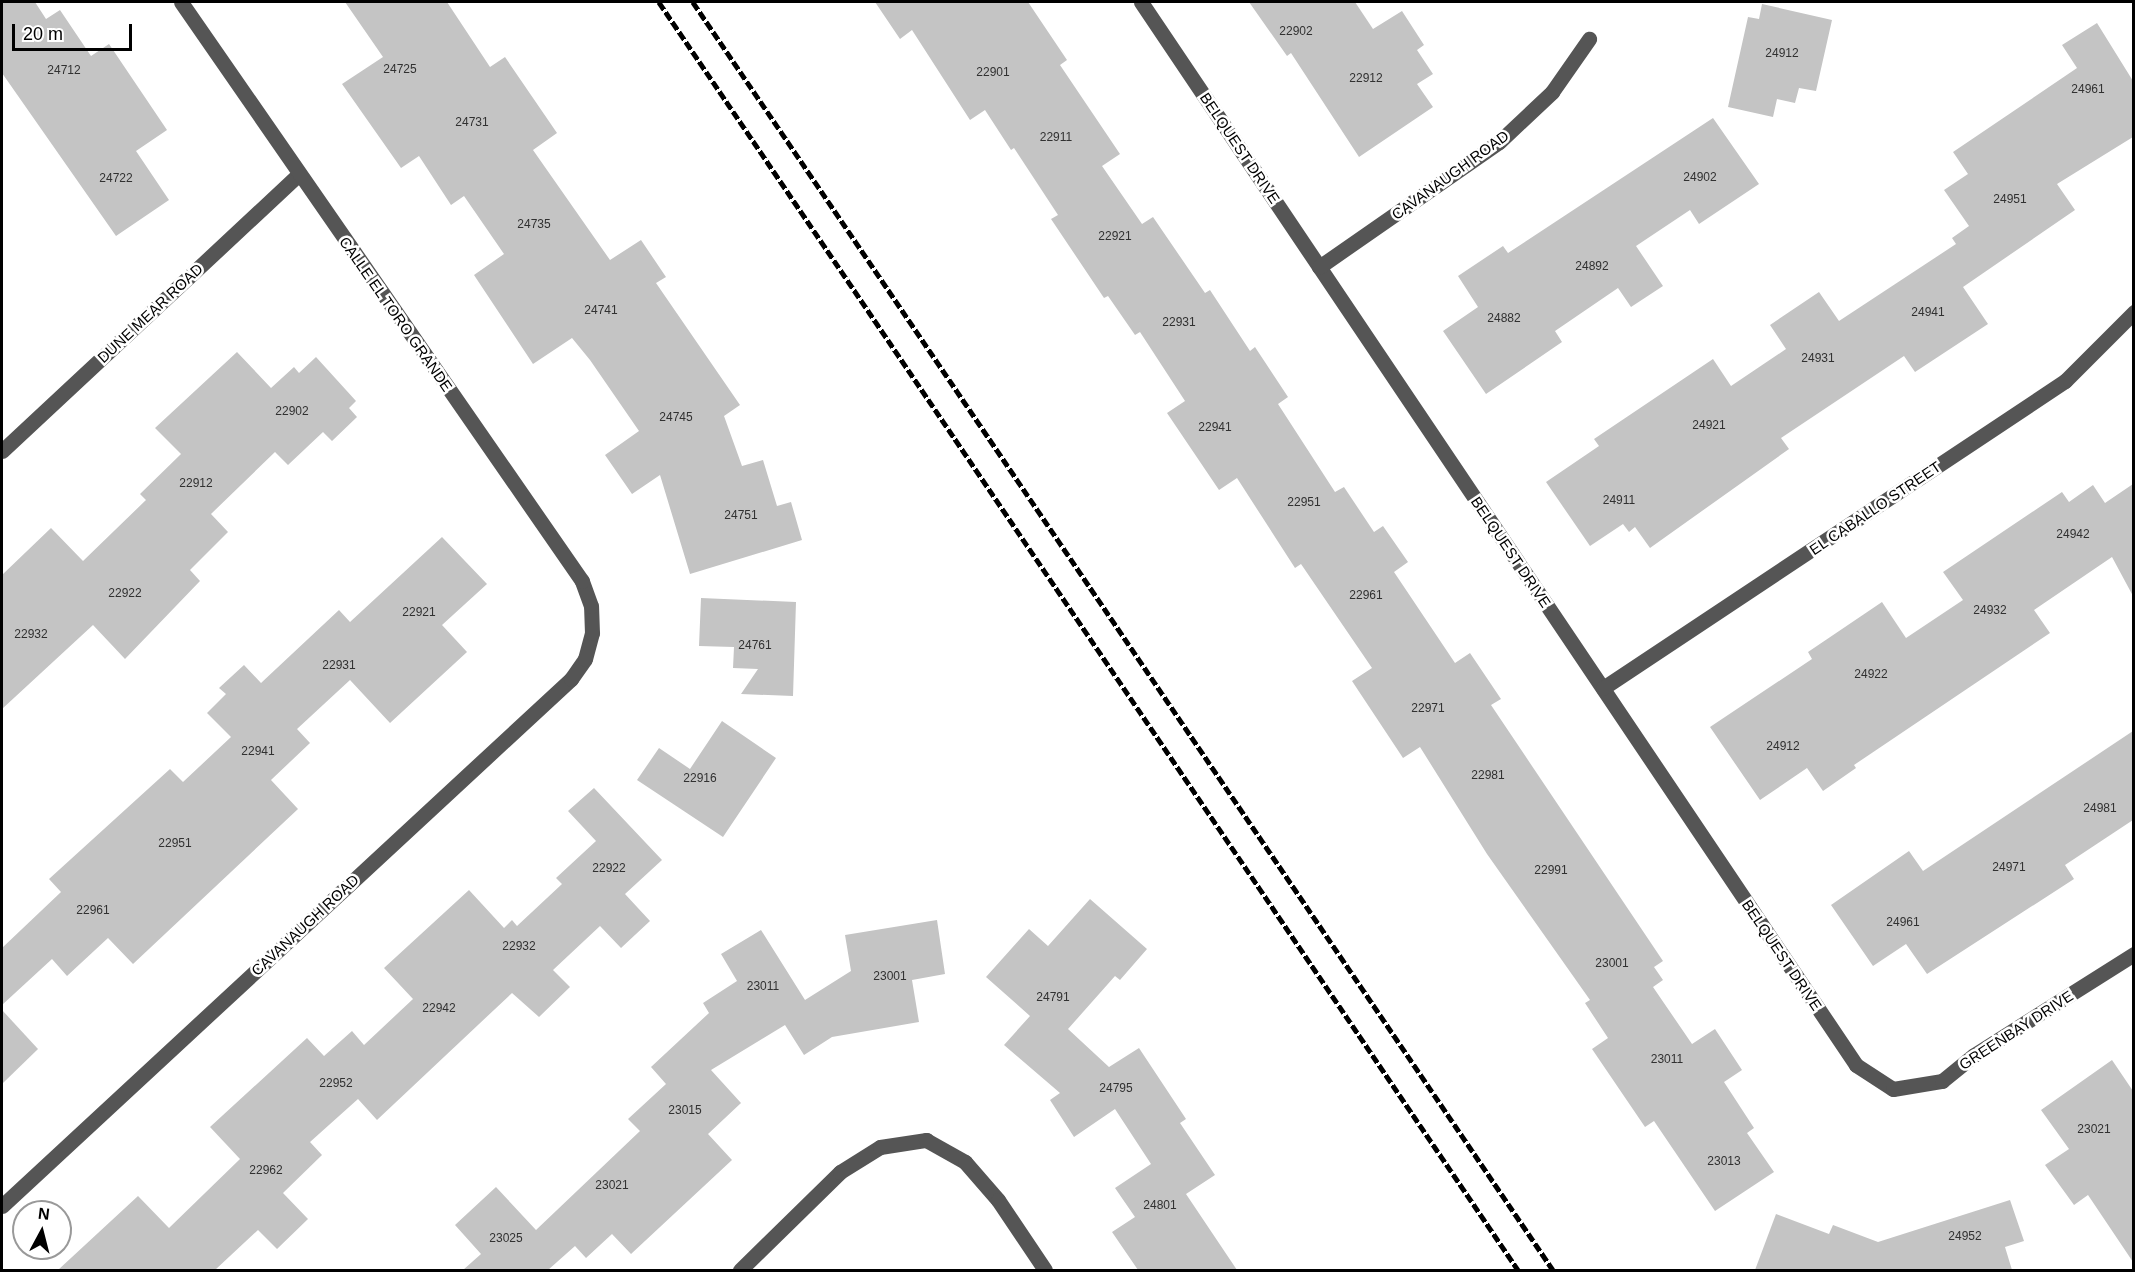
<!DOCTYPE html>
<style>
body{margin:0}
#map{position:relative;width:2135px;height:1272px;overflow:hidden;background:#fff;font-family:Arial,sans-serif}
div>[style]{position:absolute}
.building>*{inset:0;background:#c4c4c4}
.minor>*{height:15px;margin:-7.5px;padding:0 7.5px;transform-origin:7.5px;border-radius:7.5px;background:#555}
.rail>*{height:4.5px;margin-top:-2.25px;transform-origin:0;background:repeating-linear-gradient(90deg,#000 0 9px,transparent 0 12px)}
span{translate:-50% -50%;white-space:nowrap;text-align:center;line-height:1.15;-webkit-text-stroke:5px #fff;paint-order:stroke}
.number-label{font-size:12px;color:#313131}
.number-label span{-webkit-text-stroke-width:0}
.street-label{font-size:15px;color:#000}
.frame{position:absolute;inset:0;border:3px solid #000;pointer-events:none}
.north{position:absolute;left:12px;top:1200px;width:60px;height:60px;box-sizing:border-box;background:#fff;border:2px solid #999;border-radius:50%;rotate:7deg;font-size:16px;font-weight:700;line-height:24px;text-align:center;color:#000}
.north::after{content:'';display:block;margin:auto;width:21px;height:27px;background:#000;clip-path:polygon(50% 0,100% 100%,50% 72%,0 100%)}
.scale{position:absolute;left:12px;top:24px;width:120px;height:27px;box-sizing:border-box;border:3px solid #000;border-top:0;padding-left:8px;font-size:18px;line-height:21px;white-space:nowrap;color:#000;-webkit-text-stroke:4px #fff;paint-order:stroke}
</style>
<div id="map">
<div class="building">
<div style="clip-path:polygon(2px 2px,35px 2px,46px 19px,60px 10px,91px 56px,109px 44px,167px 130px,136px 151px,169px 200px,116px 236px,2px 73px)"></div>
<div style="clip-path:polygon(345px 2px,447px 2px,490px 67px,505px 57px,557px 133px,533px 150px,610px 260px,641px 240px,666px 277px,656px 283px,740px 405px,724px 416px,742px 466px,763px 460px,777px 506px,791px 502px,802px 540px,690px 574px,660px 475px,632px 494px,605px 455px,639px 431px,590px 360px,572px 338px,533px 364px,474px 275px,504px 254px,464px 196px,451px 205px,419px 156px,401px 168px,342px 84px,383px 57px)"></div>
<div style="clip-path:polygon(875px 2px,1028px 2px,1067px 60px,1060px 65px,1120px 154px,1102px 166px,1142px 224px,1153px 217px,1205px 293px,1210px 290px,1250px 351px,1255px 347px,1288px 397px,1278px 404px,1335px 492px,1344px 487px,1374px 532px,1383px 526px,1408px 562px,1394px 572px,1455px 663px,1470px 653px,1501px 699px,1491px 705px,1663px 961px,1654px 967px,1663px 980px,1653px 987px,1692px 1044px,1715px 1029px,1742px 1070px,1724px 1082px,1754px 1128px,1747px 1133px,1774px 1172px,1715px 1211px,1654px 1121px,1645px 1127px,1592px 1049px,1608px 1038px,1585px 1003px,1590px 1000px,1487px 854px,1420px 747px,1403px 758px,1352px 681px,1372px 668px,1301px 564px,1295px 568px,1237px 478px,1219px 490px,1167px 413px,1185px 401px,1140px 332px,1135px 335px,1108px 296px,1104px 298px,1051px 219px,1058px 215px,1014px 148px,1011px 150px,985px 110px,970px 120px,912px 30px,900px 39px)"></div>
<div style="clip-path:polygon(1249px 2px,1355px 2px,1373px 29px,1402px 11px,1424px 45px,1417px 50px,1433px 74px,1417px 84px,1433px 107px,1359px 157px,1291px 53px,1287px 56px)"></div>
<div style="clip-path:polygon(1762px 4px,1832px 20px,1816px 91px,1799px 88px,1795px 103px,1777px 99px,1773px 117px,1728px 107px,1748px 17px,1759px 19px)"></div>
<div style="clip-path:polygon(2097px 23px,2133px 81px,2133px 137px,2057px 184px,2075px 210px,1963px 287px,1988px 324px,1915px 372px,1904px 356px,1781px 438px,1789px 449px,1650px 548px,1635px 527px,1629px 532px,1623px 524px,1590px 546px,1546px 482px,1599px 446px,1594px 439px,1713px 359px,1731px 386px,1786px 349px,1770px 325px,1819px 292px,1839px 321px,1956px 244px,1952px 238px,1969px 226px,1944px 190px,1968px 174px,1953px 152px,2077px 68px,2062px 45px)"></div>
<div style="clip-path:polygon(1713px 118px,1759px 184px,1699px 224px,1690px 210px,1636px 246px,1663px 286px,1631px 307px,1618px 288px,1555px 331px,1562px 342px,1486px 394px,1443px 331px,1478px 307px,1458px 276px,1503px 246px,1508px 253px)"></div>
<div style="clip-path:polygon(237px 352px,271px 388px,294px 367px,299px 373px,316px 357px,356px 401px,349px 408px,357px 417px,332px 441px,323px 432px,288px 465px,275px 452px,211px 514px,228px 532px,190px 570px,200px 581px,125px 659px,93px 625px,2px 709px,2px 575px,51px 528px,83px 561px,146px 500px,140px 494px,181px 454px,155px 428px)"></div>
<div style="clip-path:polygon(2133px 484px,2133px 596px,2112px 557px,2034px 610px,2050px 633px,1854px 765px,1856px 768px,1823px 791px,1807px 768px,1760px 800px,1710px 727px,1812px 659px,1808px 652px,1882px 602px,1906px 638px,1963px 600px,1943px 572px,2062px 492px,2069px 502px,2093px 485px,2105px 503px)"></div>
<div style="clip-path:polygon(442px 537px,487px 584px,442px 625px,467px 652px,390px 723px,350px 680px,297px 729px,310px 743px,271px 780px,298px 809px,133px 964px,108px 938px,67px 976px,52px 959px,2px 1005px,2px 948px,61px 892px,49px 879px,170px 769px,183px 782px,231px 737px,207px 713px,226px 694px,219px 688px,244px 665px,261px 683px,339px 610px,350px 622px)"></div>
<div style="clip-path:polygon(701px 598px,796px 602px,793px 696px,741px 694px,758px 669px,733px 668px,734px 647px,699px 646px)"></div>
<div style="clip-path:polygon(722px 721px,776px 758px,723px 837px,637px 780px,659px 748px,690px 769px)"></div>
<div style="clip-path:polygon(2133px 731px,2133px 820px,2065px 865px,2074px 879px,1927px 974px,1906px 944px,1873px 966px,1831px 905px,1909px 851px,1923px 871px)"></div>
<div style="clip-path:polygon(594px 788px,662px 860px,625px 894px,650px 921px,621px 948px,600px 926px,553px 970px,570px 987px,539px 1017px,512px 993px,377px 1120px,358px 1099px,310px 1142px,322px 1155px,283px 1193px,308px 1219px,277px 1249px,258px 1230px,215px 1270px,58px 1270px,138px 1196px,169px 1228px,240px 1159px,210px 1127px,307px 1038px,324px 1056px,352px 1031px,364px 1045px,413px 999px,384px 968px,469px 890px,504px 928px,512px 920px,517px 926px,562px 884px,556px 878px,596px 841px,568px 811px)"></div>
<div style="clip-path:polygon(1090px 899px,1147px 949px,1120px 980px,1115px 976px,1068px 1029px,1109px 1067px,1139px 1048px,1186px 1119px,1180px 1123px,1215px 1175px,1186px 1194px,1237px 1270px,1138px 1270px,1112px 1232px,1135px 1217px,1115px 1188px,1151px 1164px,1115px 1109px,1074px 1137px,1050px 1100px,1060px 1093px,1004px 1045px,1030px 1016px,986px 977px,1029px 929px,1048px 946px)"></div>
<div style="clip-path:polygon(937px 920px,945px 974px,912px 980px,919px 1022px,832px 1037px,804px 1055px,785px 1025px,711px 1070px,741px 1103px,708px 1134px,732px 1160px,631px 1254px,612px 1234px,586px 1258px,575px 1246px,548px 1270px,463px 1270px,481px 1254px,455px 1225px,496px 1187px,536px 1230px,640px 1131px,628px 1119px,666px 1084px,651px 1067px,709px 1013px,703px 1003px,737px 981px,721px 954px,761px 930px,805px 1000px,851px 971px,845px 935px)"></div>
<div style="clip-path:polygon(2px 1010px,38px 1049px,2px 1084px)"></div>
<div style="clip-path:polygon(2112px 1060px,2133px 1091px,2133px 1262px,2088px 1195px,2074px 1205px,2045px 1165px,2069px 1149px,2041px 1110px)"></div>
<div style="clip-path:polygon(2010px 1200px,2024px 1241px,2005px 1247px,2012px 1270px,1755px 1270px,1776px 1214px,1829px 1234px,1833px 1225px,1878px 1242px)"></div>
</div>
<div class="minor">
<div style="left:1141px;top:2px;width:1281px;rotate:56.07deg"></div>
<div style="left:1856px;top:1065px;width:44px;rotate:33deg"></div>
<div style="left:1893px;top:1089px;width:50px;rotate:-9.3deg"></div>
<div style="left:1942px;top:1081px;width:41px;rotate:-39.1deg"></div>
<div style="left:1974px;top:1055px;width:189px;rotate:-32.3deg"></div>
<div style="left:1319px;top:267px;width:219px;rotate:-34.8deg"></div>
<div style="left:1499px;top:142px;width:73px;rotate:-43.3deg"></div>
<div style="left:1552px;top:92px;width:65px;rotate:-55.1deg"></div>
<div style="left:2px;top:451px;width:406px;rotate:-43deg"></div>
<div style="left:1603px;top:688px;width:555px;rotate:-33.6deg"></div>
<div style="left:2065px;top:381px;width:98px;rotate:-45deg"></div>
<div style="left:2px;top:1206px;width:776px;rotate:-42.81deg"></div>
<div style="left:571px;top:679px;width:24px;rotate:-55deg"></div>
<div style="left:585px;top:659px;width:27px;rotate:-75deg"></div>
<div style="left:592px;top:633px;width:27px;rotate:-92deg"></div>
<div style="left:591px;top:606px;width:27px;rotate:-110deg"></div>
<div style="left:582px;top:581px;width:704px;rotate:-124.71deg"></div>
<div style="left:740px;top:1270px;width:140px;rotate:-44.4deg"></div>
<div style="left:840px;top:1172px;width:47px;rotate:-32deg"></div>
<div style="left:880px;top:1147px;width:47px;rotate:-8.7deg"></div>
<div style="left:926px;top:1140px;width:45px;rotate:29.4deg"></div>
<div style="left:965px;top:1162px;width:50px;rotate:49deg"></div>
<div style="left:998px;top:1200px;width:84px;rotate:56.1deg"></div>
</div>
<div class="rail">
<div style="left:659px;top:2px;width:1532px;rotate:55.88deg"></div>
<div style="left:693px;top:2px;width:1532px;rotate:55.85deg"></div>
</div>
<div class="number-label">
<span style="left:1296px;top:32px">22902</span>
<span style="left:1782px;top:54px">24912</span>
<span style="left:400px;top:70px">24725</span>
<span style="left:64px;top:71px">24712</span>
<span style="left:993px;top:73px">22901</span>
<span style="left:1366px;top:79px">22912</span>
<span style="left:2088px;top:90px">24961</span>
<span style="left:472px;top:123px">24731</span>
<span style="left:1056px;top:138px">22911</span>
<span style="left:1700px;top:178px">24902</span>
<span style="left:116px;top:179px">24722</span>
<span style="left:2010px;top:200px">24951</span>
<span style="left:534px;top:225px">24735</span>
<span style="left:1115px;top:237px">22921</span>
<span style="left:1592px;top:267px">24892</span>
<span style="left:601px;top:311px">24741</span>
<span style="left:1928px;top:313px">24941</span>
<span style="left:1504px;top:319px">24882</span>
<span style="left:1179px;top:323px">22931</span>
<span style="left:1818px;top:359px">24931</span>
<span style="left:292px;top:412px">22902</span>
<span style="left:676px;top:418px">24745</span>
<span style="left:1709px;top:426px">24921</span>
<span style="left:1215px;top:428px">22941</span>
<span style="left:196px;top:484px">22912</span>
<span style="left:1619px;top:501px">24911</span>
<span style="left:1304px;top:503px">22951</span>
<span style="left:741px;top:516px">24751</span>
<span style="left:2073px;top:535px">24942</span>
<span style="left:125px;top:594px">22922</span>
<span style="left:1366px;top:596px">22961</span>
<span style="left:1990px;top:611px">24932</span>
<span style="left:419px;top:613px">22921</span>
<span style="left:31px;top:635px">22932</span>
<span style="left:755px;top:646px">24761</span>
<span style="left:339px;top:666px">22931</span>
<span style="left:1871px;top:675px">24922</span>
<span style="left:1428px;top:709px">22971</span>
<span style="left:1783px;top:747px">24912</span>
<span style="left:258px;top:752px">22941</span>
<span style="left:1488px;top:776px">22981</span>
<span style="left:700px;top:779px">22916</span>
<span style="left:2100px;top:809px">24981</span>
<span style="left:175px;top:844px">22951</span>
<span style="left:2009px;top:868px">24971</span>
<span style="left:609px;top:869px">22922</span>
<span style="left:1551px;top:871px">22991</span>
<span style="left:93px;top:911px">22961</span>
<span style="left:1903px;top:923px">24961</span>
<span style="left:519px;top:947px">22932</span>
<span style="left:1612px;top:964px">23001</span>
<span style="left:890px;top:977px">23001</span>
<span style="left:763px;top:987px">23011</span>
<span style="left:1053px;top:998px">24791</span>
<span style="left:439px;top:1009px">22942</span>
<span style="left:1667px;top:1060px">23011</span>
<span style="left:336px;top:1084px">22952</span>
<span style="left:1116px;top:1089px">24795</span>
<span style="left:685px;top:1111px">23015</span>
<span style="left:2094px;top:1130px">23021</span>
<span style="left:1724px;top:1162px">23013</span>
<span style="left:266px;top:1171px">22962</span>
<span style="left:612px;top:1186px">23021</span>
<span style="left:1160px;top:1206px">24801</span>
<span style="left:1965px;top:1237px">24952</span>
<span style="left:506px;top:1239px">23025</span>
</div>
<div class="street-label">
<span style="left:1240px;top:148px;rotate:56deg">BELQUEST DRIVE</span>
<span style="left:1450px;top:175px;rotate:-36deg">CAVANAUGH ROAD</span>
<span style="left:150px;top:313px;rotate:-43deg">DUNE MEAR ROAD</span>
<span style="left:396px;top:314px;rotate:55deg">CALLE EL TORO GRANDE</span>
<span style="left:1875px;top:508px;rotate:-34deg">EL CABALLO STREET</span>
<span style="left:1511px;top:552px;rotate:56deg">BELQUEST DRIVE</span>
<span style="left:305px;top:925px;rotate:-43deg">CAVANAUGH ROAD</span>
<span style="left:1782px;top:955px;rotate:56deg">BELQUEST DRIVE</span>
<span style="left:2016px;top:1030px;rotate:-33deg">GREENBAY DRIVE</span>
</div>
<div class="frame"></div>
<div class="north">N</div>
<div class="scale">20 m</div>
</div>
